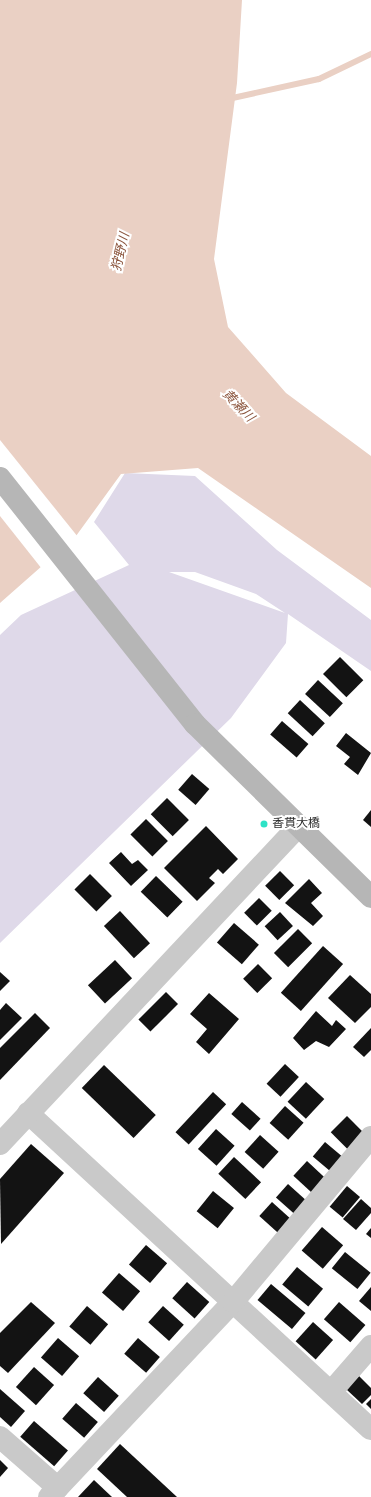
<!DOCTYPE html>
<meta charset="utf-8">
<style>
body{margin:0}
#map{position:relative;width:371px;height:1497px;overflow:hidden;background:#fff;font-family:"Space Grotesk","Noto Sans JP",sans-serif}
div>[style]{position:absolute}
.green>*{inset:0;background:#dfd9e9}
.water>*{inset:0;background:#ead0c4}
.pier>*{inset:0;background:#fff}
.stream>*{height:6px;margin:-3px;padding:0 3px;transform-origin:3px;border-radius:3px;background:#ead0c4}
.building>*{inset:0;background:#131313;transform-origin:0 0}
.street>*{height:22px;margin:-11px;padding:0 11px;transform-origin:11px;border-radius:11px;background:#c9c9c9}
.secondary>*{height:22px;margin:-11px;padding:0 11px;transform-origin:11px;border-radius:11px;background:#b6b6b6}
.dots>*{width:11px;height:11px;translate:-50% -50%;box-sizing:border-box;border:2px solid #fff;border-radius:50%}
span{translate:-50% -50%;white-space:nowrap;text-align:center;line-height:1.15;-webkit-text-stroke:4px #fff;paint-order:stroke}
.poi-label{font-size:12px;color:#2c2c2c}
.left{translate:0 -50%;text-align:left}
.water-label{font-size:13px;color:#8b543c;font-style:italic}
</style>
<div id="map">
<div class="green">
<div style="clip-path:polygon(evenodd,125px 473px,195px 476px,277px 550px,371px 620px,371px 671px,288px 614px,286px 643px,231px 718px,0 943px,0 635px,21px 615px,129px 565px,94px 522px,125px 473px,169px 572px,195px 572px,256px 594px,285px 613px,169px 572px)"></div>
</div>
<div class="water">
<div style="clip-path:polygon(0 0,242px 0,237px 83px,214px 259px,228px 327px,286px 393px,371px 456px,371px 588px,198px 468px,121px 474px,76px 536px,0 603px)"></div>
</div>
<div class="pier">
<div style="clip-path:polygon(0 440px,78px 537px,42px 569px,0 516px)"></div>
</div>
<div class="stream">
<div style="left:228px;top:99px;width:93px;rotate:-12.4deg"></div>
<div style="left:319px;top:79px;width:58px;rotate:-25.7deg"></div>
</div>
<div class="building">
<div style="left:340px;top:657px;width:33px;height:24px;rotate:45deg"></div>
<div style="left:318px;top:680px;width:34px;height:19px;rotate:43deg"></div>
<div style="left:300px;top:700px;width:34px;height:18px;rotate:43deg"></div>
<div style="left:282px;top:721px;width:35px;height:18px;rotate:41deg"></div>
<div style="clip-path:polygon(346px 733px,371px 753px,358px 775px,344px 764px,350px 757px,336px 746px)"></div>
<div style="left:192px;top:774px;width:23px;height:21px;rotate:41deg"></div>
<div style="left:167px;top:798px;width:31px;height:23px;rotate:45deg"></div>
<div style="clip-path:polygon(371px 810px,371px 827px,363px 820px)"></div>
<div style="left:146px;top:819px;width:31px;height:22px;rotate:45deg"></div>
<div style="clip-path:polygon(206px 826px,238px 859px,223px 874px,218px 869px,209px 878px,215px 883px,197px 901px,164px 868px)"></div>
<div style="clip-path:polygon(121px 852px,132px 864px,138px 860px,148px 870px,131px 886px,109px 863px)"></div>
<div style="left:280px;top:871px;width:20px;height:21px;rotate:45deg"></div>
<div style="left:90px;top:874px;width:31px;height:22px;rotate:45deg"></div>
<div style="left:156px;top:876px;width:37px;height:22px;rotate:44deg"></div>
<div style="clip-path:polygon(309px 879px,322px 893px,311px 903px,323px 916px,313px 926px,285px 903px)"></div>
<div style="left:259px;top:898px;width:18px;height:21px;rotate:45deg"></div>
<div style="left:120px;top:911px;width:44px;height:22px;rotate:47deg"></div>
<div style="left:280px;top:912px;width:19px;height:21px;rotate:47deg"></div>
<div style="left:234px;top:923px;width:33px;height:26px;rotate:41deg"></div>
<div style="left:298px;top:929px;width:20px;height:34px;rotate:45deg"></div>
<div style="left:323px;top:946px;width:27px;height:63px;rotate:42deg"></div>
<div style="left:115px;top:960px;width:25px;height:37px;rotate:47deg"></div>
<div style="left:258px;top:964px;width:20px;height:21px;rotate:45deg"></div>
<div style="clip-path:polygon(0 972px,10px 981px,0 991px)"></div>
<div style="clip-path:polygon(350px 975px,371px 994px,371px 1007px,355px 1023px,328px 998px)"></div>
<div style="left:166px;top:992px;width:17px;height:39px;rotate:45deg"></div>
<div style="clip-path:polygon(209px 993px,239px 1019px,209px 1054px,196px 1042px,207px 1029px,190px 1014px)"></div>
<div style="clip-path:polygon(6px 1003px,22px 1018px,0 1040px,0 1010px)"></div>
<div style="clip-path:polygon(316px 1011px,332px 1026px,336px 1020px,346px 1029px,329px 1047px,316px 1041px,304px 1050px,293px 1038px)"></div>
<div style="clip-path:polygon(35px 1013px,50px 1028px,0 1080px,0 1048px)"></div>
<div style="clip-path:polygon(371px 1028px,371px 1050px,364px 1057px,353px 1047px)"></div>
<div style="left:285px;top:1064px;width:19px;height:27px;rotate:43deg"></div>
<div style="left:104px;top:1065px;width:72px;height:32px;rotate:44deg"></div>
<div style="left:306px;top:1082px;width:25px;height:27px;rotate:43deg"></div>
<div style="left:213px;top:1092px;width:18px;height:55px;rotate:43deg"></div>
<div style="left:242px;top:1102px;width:25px;height:16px;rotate:42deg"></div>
<div style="left:285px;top:1106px;width:25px;height:23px;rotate:42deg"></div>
<div style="left:347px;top:1116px;width:25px;height:23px;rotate:45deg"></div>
<div style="left:216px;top:1129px;width:25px;height:27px;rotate:42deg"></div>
<div style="left:260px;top:1135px;width:25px;height:23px;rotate:42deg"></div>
<div style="left:325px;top:1142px;width:26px;height:19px;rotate:40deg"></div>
<div style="clip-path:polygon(31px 1144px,64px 1173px,1px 1244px,0 1179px)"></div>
<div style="left:234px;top:1157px;width:37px;height:23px;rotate:43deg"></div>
<div style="left:307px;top:1161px;width:26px;height:20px;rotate:43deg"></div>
<div style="left:288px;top:1184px;width:25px;height:18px;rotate:42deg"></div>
<div style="left:347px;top:1186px;width:17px;height:27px;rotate:40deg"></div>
<div style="left:213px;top:1191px;width:27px;height:26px;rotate:39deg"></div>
<div style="clip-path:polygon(361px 1199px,371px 1208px,371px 1213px,356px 1230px,343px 1219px)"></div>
<div style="left:272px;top:1202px;width:25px;height:19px;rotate:42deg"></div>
<div style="left:322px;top:1227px;width:28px;height:31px;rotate:41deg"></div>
<div style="clip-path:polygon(371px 1228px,371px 1238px,366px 1234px)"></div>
<div style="left:146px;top:1245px;width:28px;height:26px;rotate:41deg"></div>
<div style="left:345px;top:1252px;width:33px;height:21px;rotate:39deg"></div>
<div style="left:297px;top:1267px;width:34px;height:23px;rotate:40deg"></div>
<div style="left:119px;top:1273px;width:28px;height:26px;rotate:41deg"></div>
<div style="left:187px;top:1282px;width:30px;height:22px;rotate:42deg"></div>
<div style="left:271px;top:1284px;width:45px;height:21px;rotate:40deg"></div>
<div style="clip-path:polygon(371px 1287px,371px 1311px,359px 1301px)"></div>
<div style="clip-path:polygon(31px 1302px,55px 1323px,8px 1373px,0 1366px,0 1333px)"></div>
<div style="left:339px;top:1302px;width:35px;height:23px;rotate:41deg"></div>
<div style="left:87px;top:1306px;width:28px;height:27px;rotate:41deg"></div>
<div style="left:163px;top:1306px;width:28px;height:22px;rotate:42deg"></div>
<div style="left:313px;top:1322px;width:27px;height:26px;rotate:42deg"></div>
<div style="left:58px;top:1338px;width:28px;height:26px;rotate:41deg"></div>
<div style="left:138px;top:1338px;width:29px;height:21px;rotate:41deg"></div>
<div style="left:34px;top:1367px;width:27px;height:27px;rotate:42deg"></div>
<div style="clip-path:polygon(359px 1376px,371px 1388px,371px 1395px,362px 1404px,346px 1389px)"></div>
<div style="left:98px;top:1377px;width:28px;height:22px;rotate:42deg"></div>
<div style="clip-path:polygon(0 1389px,25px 1411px,11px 1427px,0 1417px)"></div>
<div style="clip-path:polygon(371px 1399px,371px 1409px,366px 1404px)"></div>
<div style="left:76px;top:1403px;width:29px;height:21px;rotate:41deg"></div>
<div style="left:34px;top:1421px;width:45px;height:21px;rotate:41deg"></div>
<div style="clip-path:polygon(120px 1444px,177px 1497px,127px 1497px,97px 1469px)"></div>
<div style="clip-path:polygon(0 1460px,8px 1468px,0 1477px)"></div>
<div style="clip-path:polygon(94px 1480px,112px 1497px,78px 1497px)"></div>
</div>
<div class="street">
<div style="left:28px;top:1113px;width:466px;rotate:42.7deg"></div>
<div style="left:0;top:1144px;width:434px;rotate:-46.8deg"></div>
<div style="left:331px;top:1392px;width:61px;rotate:-49deg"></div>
<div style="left:0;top:1437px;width:77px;rotate:41.3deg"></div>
<div style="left:49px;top:1497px;width:268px;rotate:-46.7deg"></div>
<div style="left:233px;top:1302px;width:215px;rotate:-50.1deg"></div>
</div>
<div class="secondary">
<div style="left:0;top:478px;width:314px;rotate:51.6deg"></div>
<div style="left:195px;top:724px;width:247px;rotate:44.5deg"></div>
</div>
<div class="dots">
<div style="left:264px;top:824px;background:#2ee2c6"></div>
</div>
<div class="poi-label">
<span class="left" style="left:272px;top:824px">香貫大橋</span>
</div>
<div class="water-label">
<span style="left:121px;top:252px;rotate:-77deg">狩野川</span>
<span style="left:238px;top:406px;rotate:46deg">黄瀬川</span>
</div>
</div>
